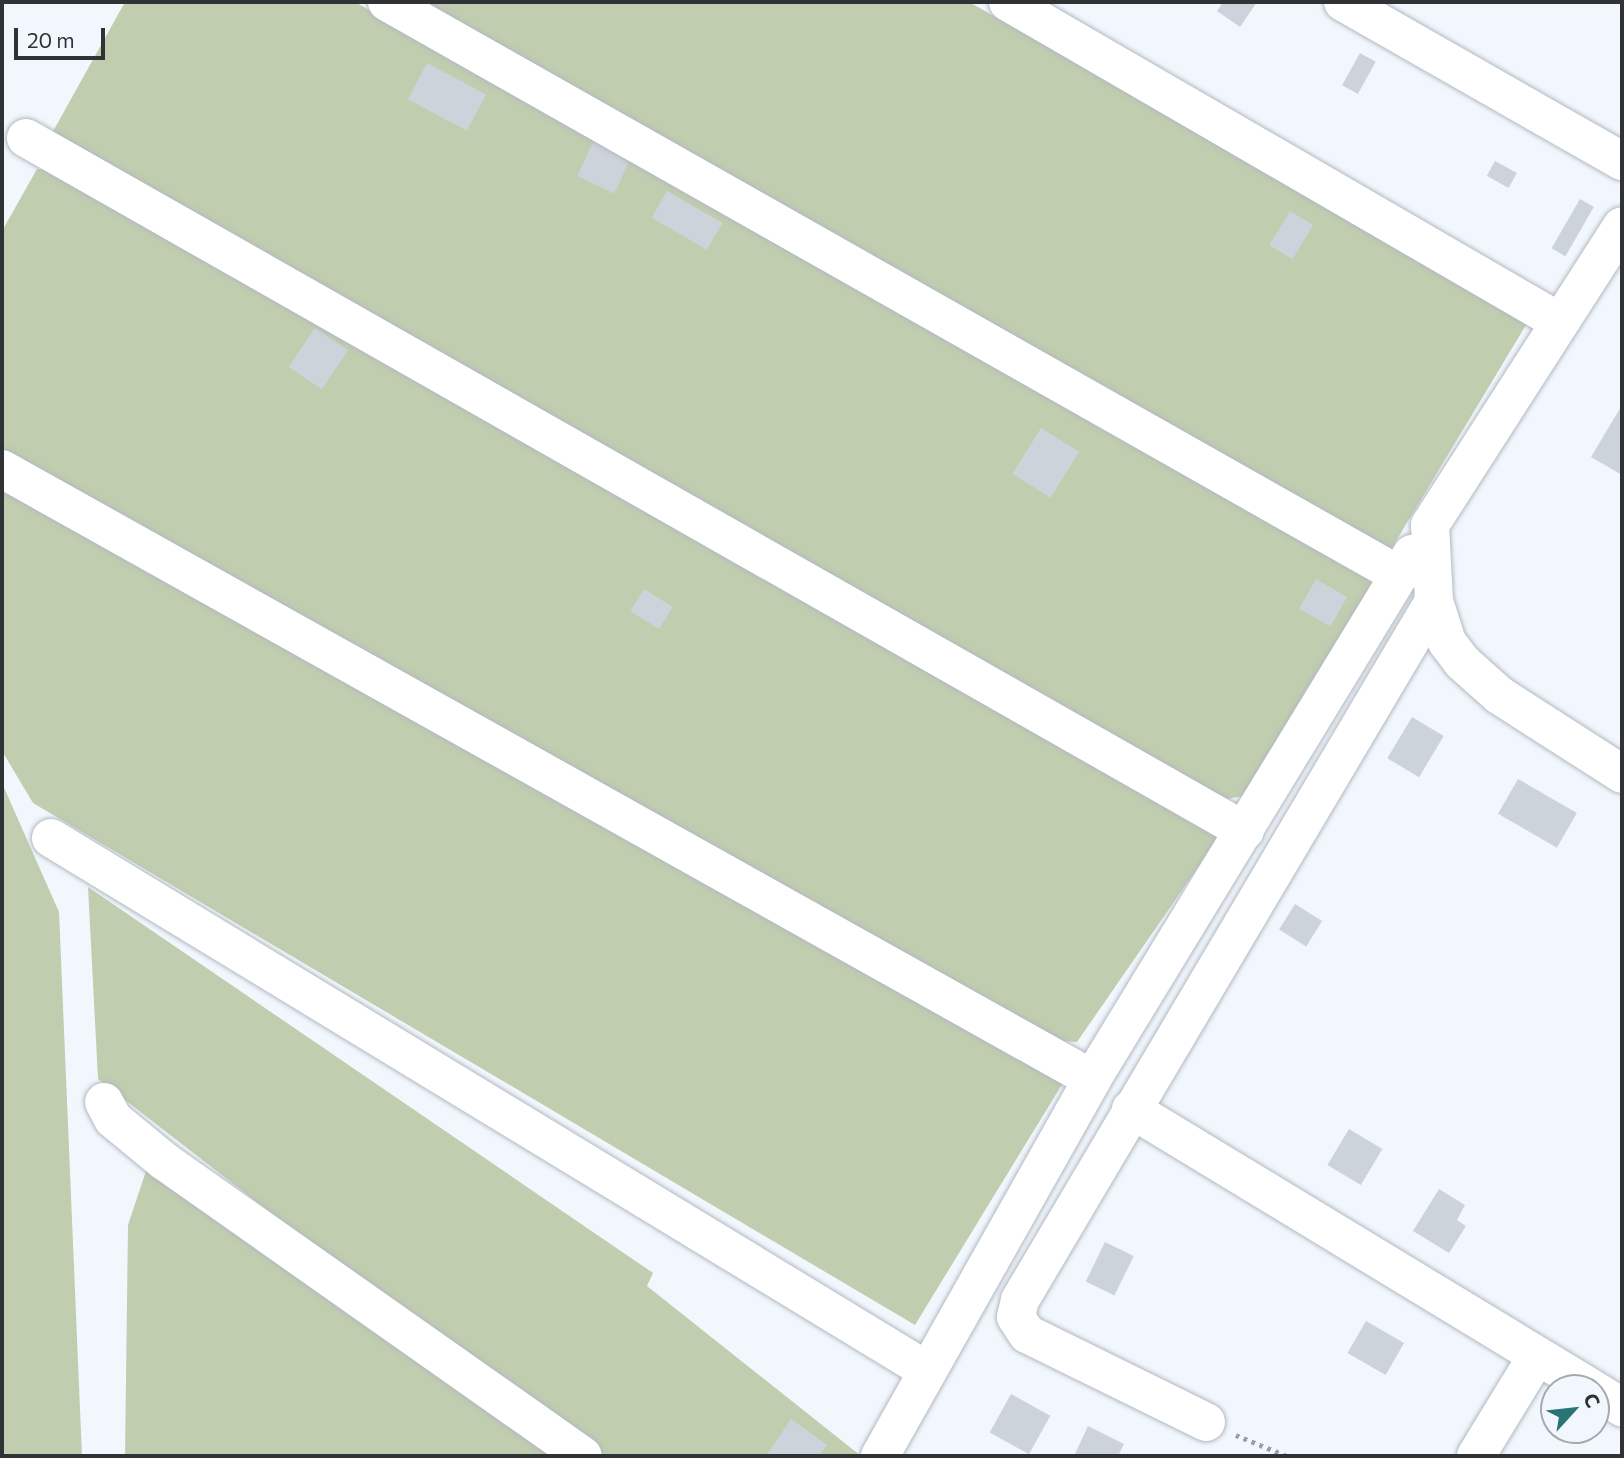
<!DOCTYPE html>
<meta charset="utf-8">
<style>
body{margin:0}
#map{position:relative;width:1624px;height:1458px;overflow:hidden;background:#f2f7fe;font-family:Commissioner,sans-serif}
div>[style]{position:absolute}
.green>*{inset:0;background:#c1cdaf}
.building>*{inset:0;background:#ccd3db;transform-origin:0 0}
.path>*{height:4.5px;margin-top:-2.25px;transform-origin:0;background:repeating-linear-gradient(90deg,#9ca0a6 0 3.5px,transparent 0 8.5px)}
.roads{filter:drop-shadow(0 0 2px #b2b9c0) drop-shadow(0 0 2px #b2b9c0)}
.minor>*{height:38px;margin:-19px;padding:0 19px;transform-origin:19px;border-radius:19px;background:#fff}
span{translate:-50% -50%;white-space:nowrap;text-align:center;line-height:1.15;-webkit-text-stroke:6px #f2f7fe;paint-order:stroke}
.frame{position:absolute;inset:0;border:4px solid #303336;pointer-events:none}
.north{position:absolute;left:1540px;top:1374px;width:70px;height:70px;box-sizing:border-box;background:#f2f7fe;border:2px solid #a4a9ae;border-radius:50%;rotate:63deg;font-size:19px;font-weight:700;line-height:28px;text-align:center;color:#303336}
.north::after{content:'';display:block;margin:auto;width:24px;height:32px;background:#297475;clip-path:polygon(50% 0,100% 100%,50% 72%,0 100%)}
.scale{position:absolute;left:14px;top:28px;width:91px;height:32px;box-sizing:border-box;border:4px solid #303336;border-top:0;padding-left:9px;font-size:21px;line-height:24px;white-space:nowrap;color:#303336;-webkit-text-stroke:5px #f2f7fe;paint-order:stroke}
</style>
<div id="map">
<div class="green">
<div style="clip-path:polygon(125px 2px,355px 2px,1377px 581px,1244px 796px,1215px 801px,51px 135px)"></div>
<div style="clip-path:polygon(419px 2px,969px 2px,1529px 320px,1387px 556px)"></div>
<div style="clip-path:polygon(37px 169px,63px 171px,1223px 831px,1077px 1042px,1045px 1040px,2px 451px,2px 231px)"></div>
<div style="clip-path:polygon(2px 490px,1066px 1078px,915px 1325px,33px 803px,2px 751px)"></div>
<div style="clip-path:polygon(2px 783px,59px 912px,82px 1456px,2px 1456px)"></div>
<div style="clip-path:polygon(88px 887px,653px 1273px,647px 1286px,861px 1456px,603px 1456px,343px 1269px,98px 1079px)"></div>
<div style="clip-path:polygon(149px 1162px,563px 1456px,125px 1456px,128px 1225px)"></div>
</div>
<div class="building">
<div style="clip-path:polygon(1223px 2px,1257px 2px,1240px 27px,1217px 11px)"></div>
<div style="left:1360px;top:53px;width:18px;height:37px;rotate:29deg"></div>
<div style="left:427px;top:63px;width:67px;height:41px;rotate:28deg"></div>
<div style="left:595px;top:138px;width:41px;height:42px;rotate:25deg"></div>
<div style="left:1495px;top:161px;width:25px;height:17px;rotate:29deg"></div>
<div style="left:667px;top:191px;width:64px;height:31px;rotate:30deg"></div>
<div style="left:1580px;top:199px;width:16px;height:57px;rotate:30deg"></div>
<div style="left:1290px;top:211px;width:27px;height:40px;rotate:31deg"></div>
<div style="left:315px;top:328px;width:40px;height:47px;rotate:34deg"></div>
<div style="clip-path:polygon(1622px 405px,1622px 475px,1591px 457px)"></div>
<div style="left:1041px;top:428px;width:45px;height:54px;rotate:32deg"></div>
<div style="left:1316px;top:579px;width:36px;height:34px;rotate:30deg"></div>
<div style="left:644px;top:589px;width:34px;height:26px;rotate:32deg"></div>
<div style="left:1412px;top:717px;width:37px;height:48px;rotate:31deg"></div>
<div style="left:1518px;top:779px;width:68px;height:40px;rotate:30deg"></div>
<div style="left:1295px;top:904px;width:32px;height:30px;rotate:32deg"></div>
<div style="left:1349px;top:1129px;width:39px;height:42px;rotate:31deg"></div>
<div style="clip-path:polygon(1439px 1189px,1465px 1205px,1457px 1220px,1466px 1226px,1449px 1253px,1413px 1231px)"></div>
<div style="left:1105px;top:1242px;width:32px;height:44px;rotate:26deg"></div>
<div style="left:1366px;top:1321px;width:44px;height:37px;rotate:30deg"></div>
<div style="left:1011px;top:1394px;width:45px;height:44px;rotate:29deg"></div>
<div style="clip-path:polygon(791px 1419px,827px 1445px,819px 1456px,766px 1456px)"></div>
<div style="clip-path:polygon(1088px 1426px,1124px 1444px,1118px 1456px,1074px 1456px)"></div>
</div>
<div class="path">
<div style="left:1236px;top:1435px;width:55px;rotate:22.4deg"></div>
</div>
<div class="roads">
<div class="minor">
<div style="left:387px;top:2px;width:1163px;rotate:29.52deg"></div>
<div style="left:1008px;top:2px;width:636px;rotate:30.11deg"></div>
<div style="left:1343px;top:2px;width:321px;rotate:29.7deg"></div>
<div style="left:26px;top:138px;width:1402px;rotate:29.62deg"></div>
<div style="left:2px;top:469px;width:1249px;rotate:29.23deg"></div>
<div style="left:1434px;top:601px;width:43px;rotate:72.4deg"></div>
<div style="left:1447px;top:642px;width:25px;rotate:53deg"></div>
<div style="left:1462px;top:662px;width:50px;rotate:41.7deg"></div>
<div style="left:1499px;top:695px;width:146px;rotate:32.7deg"></div>
<div style="left:51px;top:838px;width:1026px;rotate:31.29deg"></div>
<div style="left:104px;top:1102px;width:19px;rotate:62deg"></div>
<div style="left:113px;top:1119px;width:66px;rotate:39.5deg"></div>
<div style="left:164px;top:1161px;width:512px;rotate:35.15deg"></div>
<div style="left:1131px;top:1109px;width:538px;rotate:31.24deg"></div>
<div style="left:1596px;top:1391px;width:31px;rotate:32deg"></div>
<div style="left:1206px;top:1422px;width:199px;rotate:-153.8deg"></div>
<div style="left:1027px;top:1334px;width:20px;rotate:-123deg"></div>
<div style="left:1016px;top:1317px;width:17px;rotate:-77deg"></div>
<div style="left:1020px;top:1300px;width:812px;rotate:-59.36deg"></div>
<div style="left:1434px;top:601px;width:76px;rotate:-93deg"></div>
<div style="left:1430px;top:525px;width:355px;rotate:-57.3deg"></div>
<div style="left:880px;top:1456px;width:433px;rotate:-60.6deg"></div>
<div style="left:1092px;top:1079px;width:615px;rotate:-58.64deg"></div>
<div style="left:1476px;top:1456px;width:117px;rotate:-58.6deg"></div>
</div>
</div>
<div class="frame"></div>
<div class="north">С</div>
<div class="scale">20 m</div>
</div>
